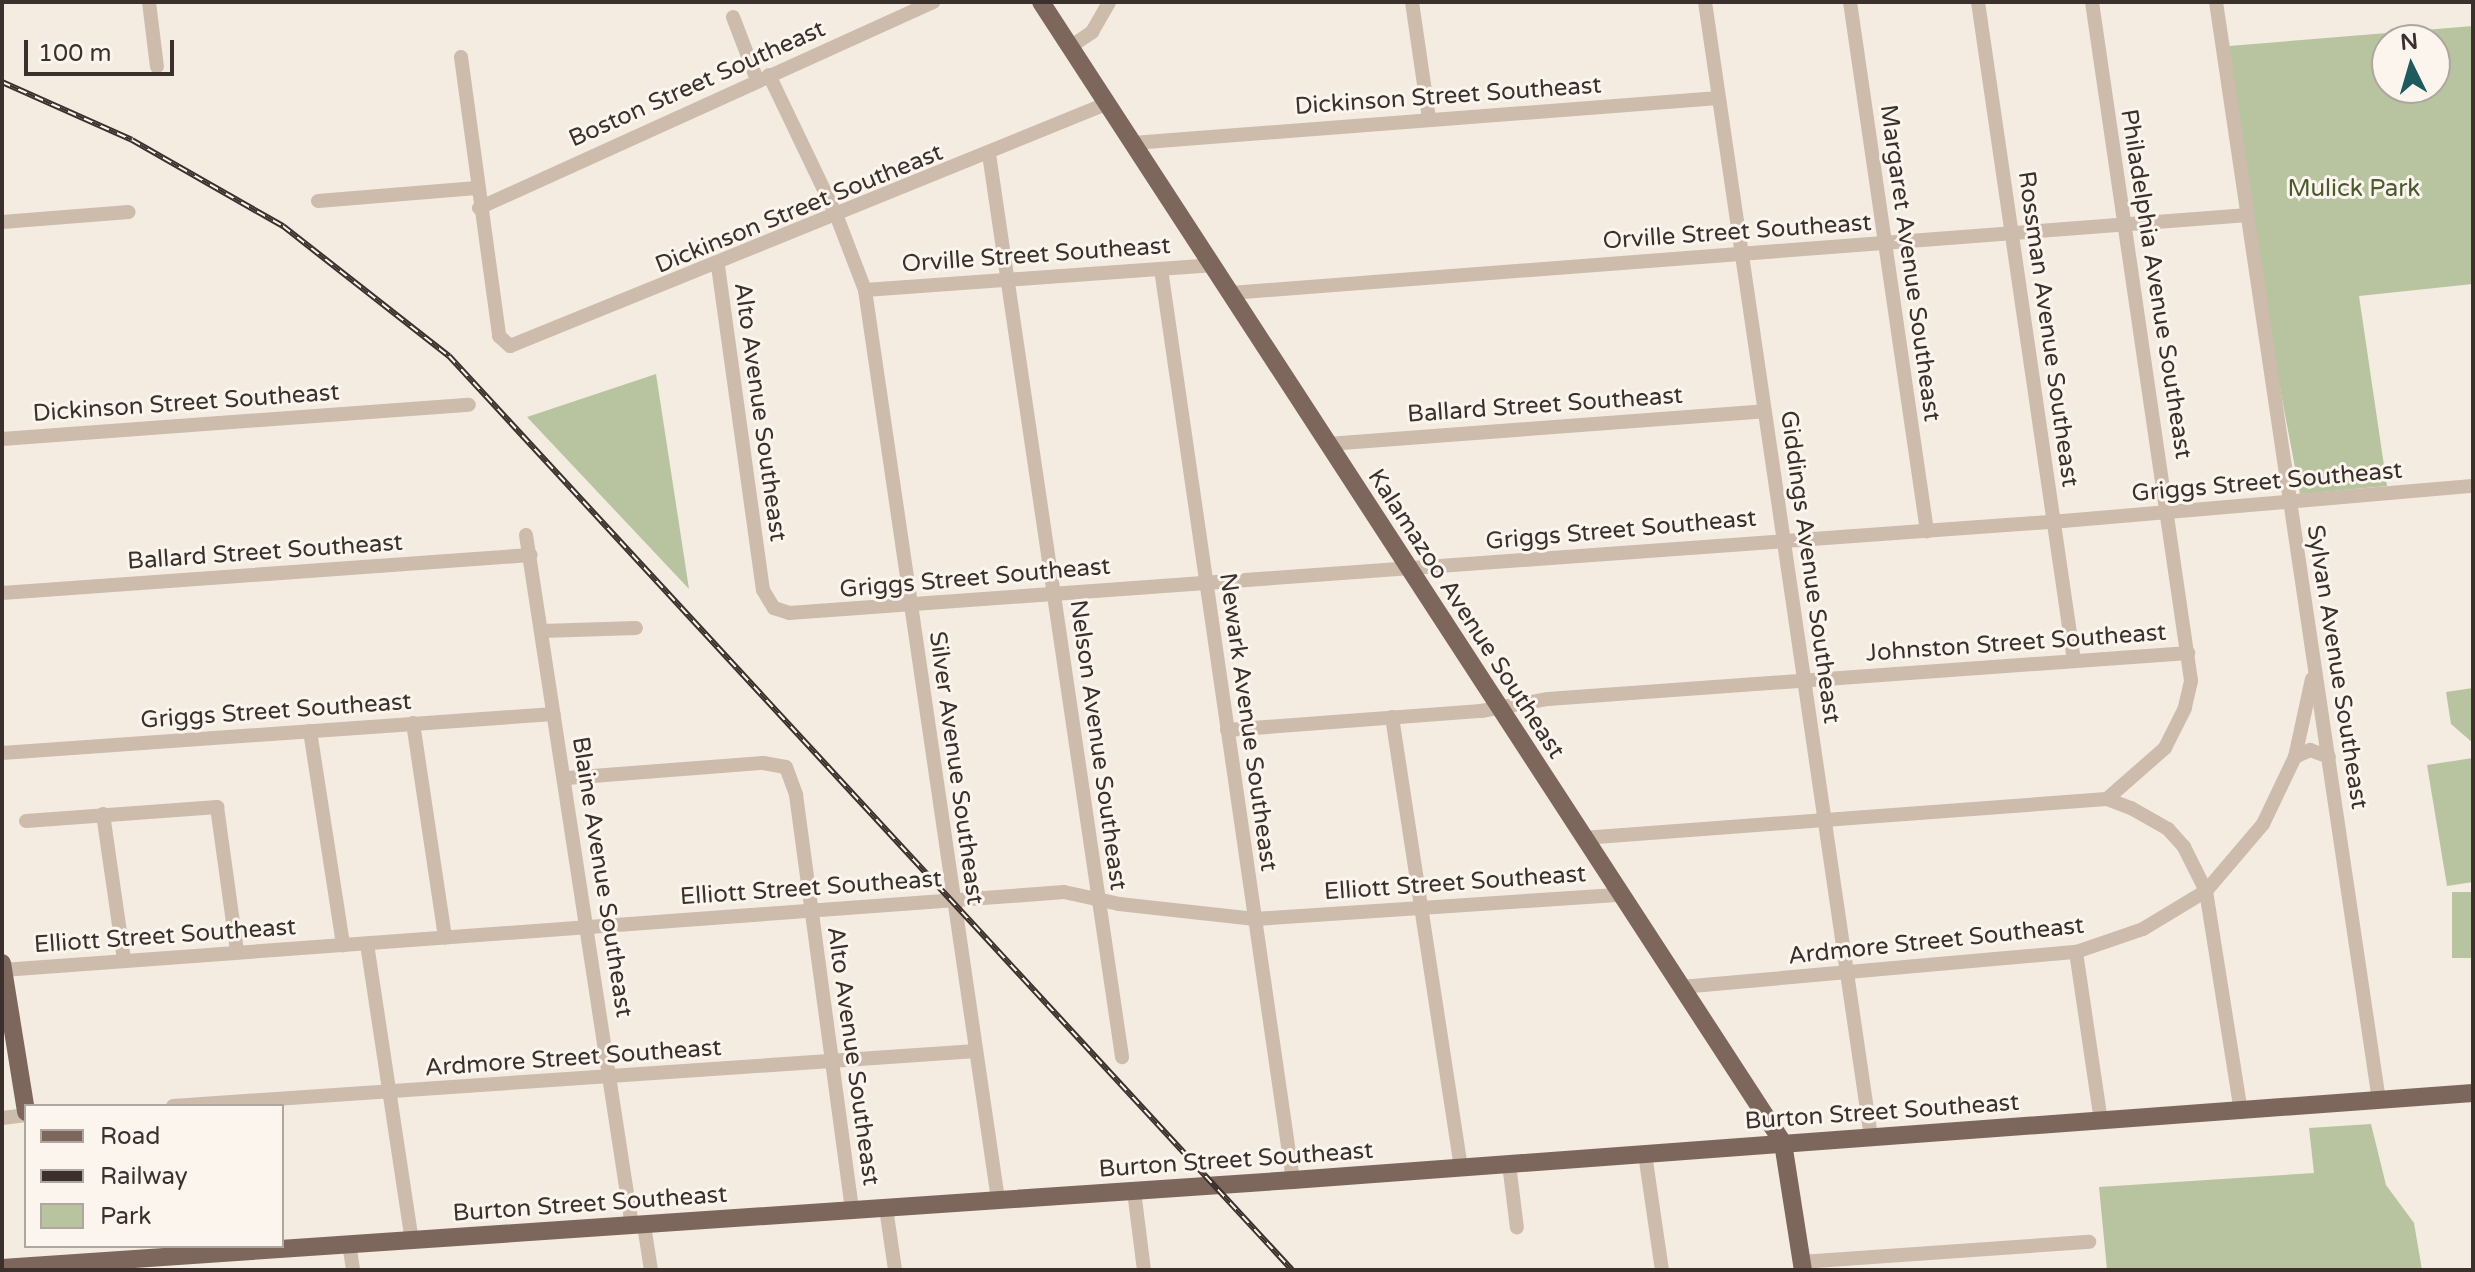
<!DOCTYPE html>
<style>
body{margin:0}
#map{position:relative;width:2475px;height:1272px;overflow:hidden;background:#f4ebe1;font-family:"Varela Round",sans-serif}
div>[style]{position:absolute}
.green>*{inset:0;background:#b8c4a0;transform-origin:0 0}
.minor>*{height:14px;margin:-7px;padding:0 7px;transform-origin:7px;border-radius:7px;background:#cdbbac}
.major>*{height:18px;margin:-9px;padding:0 9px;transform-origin:9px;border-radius:9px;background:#7d675c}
.rail>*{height:6px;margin-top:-3px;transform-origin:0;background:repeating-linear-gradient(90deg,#fbf5ee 0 9px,#3b302b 0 18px);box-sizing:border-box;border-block:2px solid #3b302b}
span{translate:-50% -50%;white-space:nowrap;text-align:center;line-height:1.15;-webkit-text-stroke:6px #fbf5ee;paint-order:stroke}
.street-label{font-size:24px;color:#3b302b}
.park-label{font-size:24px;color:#4a5a2e}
.frame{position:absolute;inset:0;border:4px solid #3b302b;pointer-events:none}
.legend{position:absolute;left:24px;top:1104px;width:260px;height:144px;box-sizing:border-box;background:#fbf5ee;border:2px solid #aea6a0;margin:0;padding:10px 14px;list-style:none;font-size:24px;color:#3b302b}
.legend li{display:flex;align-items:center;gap:16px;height:40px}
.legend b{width:40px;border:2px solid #aea6a0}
.north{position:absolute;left:2371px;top:24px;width:80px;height:80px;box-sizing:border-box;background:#fbf5ee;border:2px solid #aea6a0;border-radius:50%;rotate:355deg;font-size:22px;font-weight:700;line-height:32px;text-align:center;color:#3b302b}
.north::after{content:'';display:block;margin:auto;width:28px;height:36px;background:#1f5a5e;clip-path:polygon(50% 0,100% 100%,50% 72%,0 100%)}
.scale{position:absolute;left:24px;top:40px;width:150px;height:36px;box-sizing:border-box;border:4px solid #3b302b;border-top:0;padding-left:10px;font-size:24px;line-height:28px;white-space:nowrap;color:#3b302b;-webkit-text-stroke:6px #fbf5ee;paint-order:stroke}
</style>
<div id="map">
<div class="green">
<div style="clip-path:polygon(evenodd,2473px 26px,2473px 284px,2359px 296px,2387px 486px,2300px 494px,2250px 229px,2229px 46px,2473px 26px,2387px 40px,2435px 40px,2435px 88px,2387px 88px,2387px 40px)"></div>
<div style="clip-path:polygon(656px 374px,689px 589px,527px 417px)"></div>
<div style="clip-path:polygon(2473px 688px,2473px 743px,2451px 724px,2446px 692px)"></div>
<div style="clip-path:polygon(2473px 758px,2473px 882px,2447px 886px,2427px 765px)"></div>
<div style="left:2473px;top:892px;width:66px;height:21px;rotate:90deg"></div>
<div style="clip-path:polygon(2371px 1124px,2386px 1185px,2414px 1223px,2422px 1270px,2107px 1270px,2099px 1187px,2314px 1173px,2309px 1128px)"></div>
</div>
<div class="minor">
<div style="left:149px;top:2px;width:65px;rotate:83deg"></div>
<div style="left:1412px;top:2px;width:118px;rotate:81.7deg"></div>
<div style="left:1705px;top:2px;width:1147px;rotate:81.68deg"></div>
<div style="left:1850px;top:2px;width:535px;rotate:81.72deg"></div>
<div style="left:1978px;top:2px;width:666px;rotate:81.71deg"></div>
<div style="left:2092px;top:2px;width:686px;rotate:81.7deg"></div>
<div style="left:2191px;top:681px;width:28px;rotate:103deg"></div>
<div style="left:2185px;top:708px;width:45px;rotate:116.6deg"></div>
<div style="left:2165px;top:748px;width:77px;rotate:138.7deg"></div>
<div style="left:2216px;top:2px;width:1111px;rotate:81.56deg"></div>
<div style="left:733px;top:17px;width:67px;rotate:69.1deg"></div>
<div style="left:1070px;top:47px;width:27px;rotate:-34deg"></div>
<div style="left:1092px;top:32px;width:34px;rotate:-60deg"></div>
<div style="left:461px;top:57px;width:282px;rotate:82.2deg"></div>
<div style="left:499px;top:336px;width:15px;rotate:42deg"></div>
<div style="left:510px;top:346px;width:643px;rotate:-22.1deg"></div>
<div style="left:769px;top:75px;width:157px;rotate:64.4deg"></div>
<div style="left:837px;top:217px;width:78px;rotate:69deg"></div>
<div style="left:865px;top:290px;width:920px;rotate:81.68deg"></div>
<div style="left:1133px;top:143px;width:587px;rotate:-4.4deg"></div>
<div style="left:989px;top:154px;width:913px;rotate:81.62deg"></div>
<div style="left:318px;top:201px;width:159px;rotate:-4.7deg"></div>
<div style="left:479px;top:208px;width:499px;rotate:-24.4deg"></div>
<div style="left:2px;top:222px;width:127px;rotate:-4.5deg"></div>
<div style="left:718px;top:266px;width:327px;rotate:82.1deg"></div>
<div style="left:763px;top:590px;width:21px;rotate:59deg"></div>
<div style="left:774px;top:608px;width:16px;rotate:18deg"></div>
<div style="left:789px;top:613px;width:1277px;rotate:-4.13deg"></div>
<div style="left:2063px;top:521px;width:411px;rotate:-4.9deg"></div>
<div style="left:1161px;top:269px;width:921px;rotate:81.76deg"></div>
<div style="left:865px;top:290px;width:347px;rotate:-4.1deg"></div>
<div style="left:1230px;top:293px;width:1021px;rotate:-4.38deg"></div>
<div style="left:2px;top:439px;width:468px;rotate:-4.2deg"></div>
<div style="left:1328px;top:444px;width:438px;rotate:-4.3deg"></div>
<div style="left:526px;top:535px;width:699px;rotate:81.28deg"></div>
<div style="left:2px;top:593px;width:530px;rotate:-4.11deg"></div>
<div style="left:542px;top:631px;width:94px;rotate:-1.8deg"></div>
<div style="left:1392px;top:717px;width:455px;rotate:81.3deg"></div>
<div style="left:413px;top:723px;width:217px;rotate:81.5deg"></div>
<div style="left:1227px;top:730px;width:255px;rotate:-4.3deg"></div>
<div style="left:1481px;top:711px;width:68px;rotate:-10.2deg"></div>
<div style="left:1548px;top:699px;width:642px;rotate:-4.11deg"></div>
<div style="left:310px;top:731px;width:217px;rotate:81.2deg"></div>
<div style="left:2px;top:753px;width:553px;rotate:-4.04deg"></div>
<div style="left:2295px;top:757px;width:17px;rotate:-25deg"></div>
<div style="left:2310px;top:750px;width:20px;rotate:20deg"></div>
<div style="left:567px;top:778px;width:197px;rotate:-4.4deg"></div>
<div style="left:763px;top:763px;width:23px;rotate:10deg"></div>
<div style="left:786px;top:767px;width:30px;rotate:70deg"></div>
<div style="left:796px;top:795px;width:419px;rotate:82.3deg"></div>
<div style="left:103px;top:814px;width:148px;rotate:81.8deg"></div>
<div style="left:26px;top:821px;width:192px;rotate:-4.2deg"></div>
<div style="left:217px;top:807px;width:146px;rotate:82.1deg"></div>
<div style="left:1583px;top:838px;width:525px;rotate:-4.26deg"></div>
<div style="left:2107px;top:799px;width:26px;rotate:21deg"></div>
<div style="left:2131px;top:808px;width:43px;rotate:29.6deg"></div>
<div style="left:2168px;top:829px;width:24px;rotate:48deg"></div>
<div style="left:2184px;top:847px;width:49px;rotate:63.4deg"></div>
<div style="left:2206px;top:891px;width:224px;rotate:81deg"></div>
<div style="left:367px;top:944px;width:299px;rotate:81.4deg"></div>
<div style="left:2076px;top:952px;width:171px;rotate:81.6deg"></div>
<div style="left:3px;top:970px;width:1064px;rotate:-4.2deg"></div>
<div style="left:1064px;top:892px;width:56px;rotate:12.3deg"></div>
<div style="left:1119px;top:904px;width:137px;rotate:6.3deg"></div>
<div style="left:1255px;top:919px;width:366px;rotate:-3.8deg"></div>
<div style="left:1681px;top:987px;width:397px;rotate:-5.1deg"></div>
<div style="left:2076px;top:952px;width:71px;rotate:-18.9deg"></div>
<div style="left:2143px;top:929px;width:74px;rotate:-31.1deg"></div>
<div style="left:2206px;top:891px;width:88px;rotate:-49.6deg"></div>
<div style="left:2263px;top:824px;width:74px;rotate:-64.5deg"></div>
<div style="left:2295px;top:757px;width:80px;rotate:-77.7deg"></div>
<div style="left:173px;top:1106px;width:805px;rotate:-3.92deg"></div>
<div style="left:2px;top:1118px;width:24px;rotate:-7deg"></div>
<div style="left:1645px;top:1154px;width:117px;rotate:81.7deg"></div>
<div style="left:1509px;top:1164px;width:64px;rotate:82.9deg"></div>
<div style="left:1134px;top:1191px;width:80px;rotate:82.8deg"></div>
<div style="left:886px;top:1208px;width:63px;rotate:81.7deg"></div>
<div style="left:644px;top:1225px;width:46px;rotate:81.2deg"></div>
<div style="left:349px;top:1244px;width:26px;rotate:81deg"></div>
<div style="left:1801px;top:1262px;width:289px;rotate:-4deg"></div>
</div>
<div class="major">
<div style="left:1041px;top:2px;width:1361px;rotate:56.96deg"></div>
<div style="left:1783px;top:1143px;width:129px;rotate:81.1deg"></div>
<div style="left:2px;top:963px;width:151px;rotate:80.8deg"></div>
<div style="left:2px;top:1268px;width:1294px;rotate:-3.9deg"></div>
<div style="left:1293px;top:1180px;width:1183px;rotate:-4.22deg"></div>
</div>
<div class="rail">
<div style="left:2px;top:82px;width:142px;rotate:24deg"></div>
<div style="left:132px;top:140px;width:174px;rotate:29.7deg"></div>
<div style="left:283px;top:226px;width:211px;rotate:38.1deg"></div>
<div style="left:449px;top:356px;width:1243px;rotate:47.31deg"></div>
</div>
<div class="street-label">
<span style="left:697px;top:84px;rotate:-24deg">Boston Street Southeast</span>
<span style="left:1448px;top:96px;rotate:-4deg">Dickinson Street Southeast</span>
<span style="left:799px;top:209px;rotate:-22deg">Dickinson Street Southeast</span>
<span style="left:1737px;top:232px;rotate:-4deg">Orville Street Southeast</span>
<span style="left:1036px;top:255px;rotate:-4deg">Orville Street Southeast</span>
<span style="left:1910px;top:263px;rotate:82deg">Margaret Avenue Southeast</span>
<span style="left:2156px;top:284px;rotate:81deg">Philadelphia Avenue Southeast</span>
<span style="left:2048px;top:329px;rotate:82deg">Rossman Avenue Southeast</span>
<span style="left:186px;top:403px;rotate:-4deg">Dickinson Street Southeast</span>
<span style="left:1545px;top:405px;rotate:-4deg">Ballard Street Southeast</span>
<span style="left:760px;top:412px;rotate:82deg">Alto Avenue Southeast</span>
<span style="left:2267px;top:482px;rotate:-5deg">Griggs Street Southeast</span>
<span style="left:1621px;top:530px;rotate:-5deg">Griggs Street Southeast</span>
<span style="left:265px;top:552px;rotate:-4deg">Ballard Street Southeast</span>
<span style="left:1810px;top:567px;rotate:82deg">Giddings Avenue Southeast</span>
<span style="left:975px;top:578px;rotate:-5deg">Griggs Street Southeast</span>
<span style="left:1466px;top:614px;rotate:57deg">Kalamazoo Avenue Southeast</span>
<span style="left:2016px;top:643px;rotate:-4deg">Johnston Street Southeast</span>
<span style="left:2337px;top:667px;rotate:81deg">Sylvan Avenue Southeast</span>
<span style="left:276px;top:711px;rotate:-4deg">Griggs Street Southeast</span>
<span style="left:1248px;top:722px;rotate:82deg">Newark Avenue Southeast</span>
<span style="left:1098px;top:745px;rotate:82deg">Nelson Avenue Southeast</span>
<span style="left:956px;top:768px;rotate:82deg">Silver Avenue Southeast</span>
<span style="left:602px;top:877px;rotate:81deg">Blaine Avenue Southeast</span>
<span style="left:1455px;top:883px;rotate:-4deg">Elliott Street Southeast</span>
<span style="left:811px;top:888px;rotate:-4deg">Elliott Street Southeast</span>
<span style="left:165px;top:936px;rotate:-4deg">Elliott Street Southeast</span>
<span style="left:1936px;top:941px;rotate:-6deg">Ardmore Street Southeast</span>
<span style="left:853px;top:1056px;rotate:82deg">Alto Avenue Southeast</span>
<span style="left:573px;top:1058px;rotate:-4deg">Ardmore Street Southeast</span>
<span style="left:1882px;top:1112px;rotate:-4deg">Burton Street Southeast</span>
<span style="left:1236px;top:1160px;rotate:-4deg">Burton Street Southeast</span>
<span style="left:590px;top:1204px;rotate:-4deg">Burton Street Southeast</span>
</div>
<div class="park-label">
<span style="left:2354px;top:189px">Mulick Park</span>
</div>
<div class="frame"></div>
<ul class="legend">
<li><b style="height:10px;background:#7d675c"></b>Road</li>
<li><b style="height:10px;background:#3b302b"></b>Railway</li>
<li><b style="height:22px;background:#b8c4a0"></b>Park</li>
</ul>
<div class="north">N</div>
<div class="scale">100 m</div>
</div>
